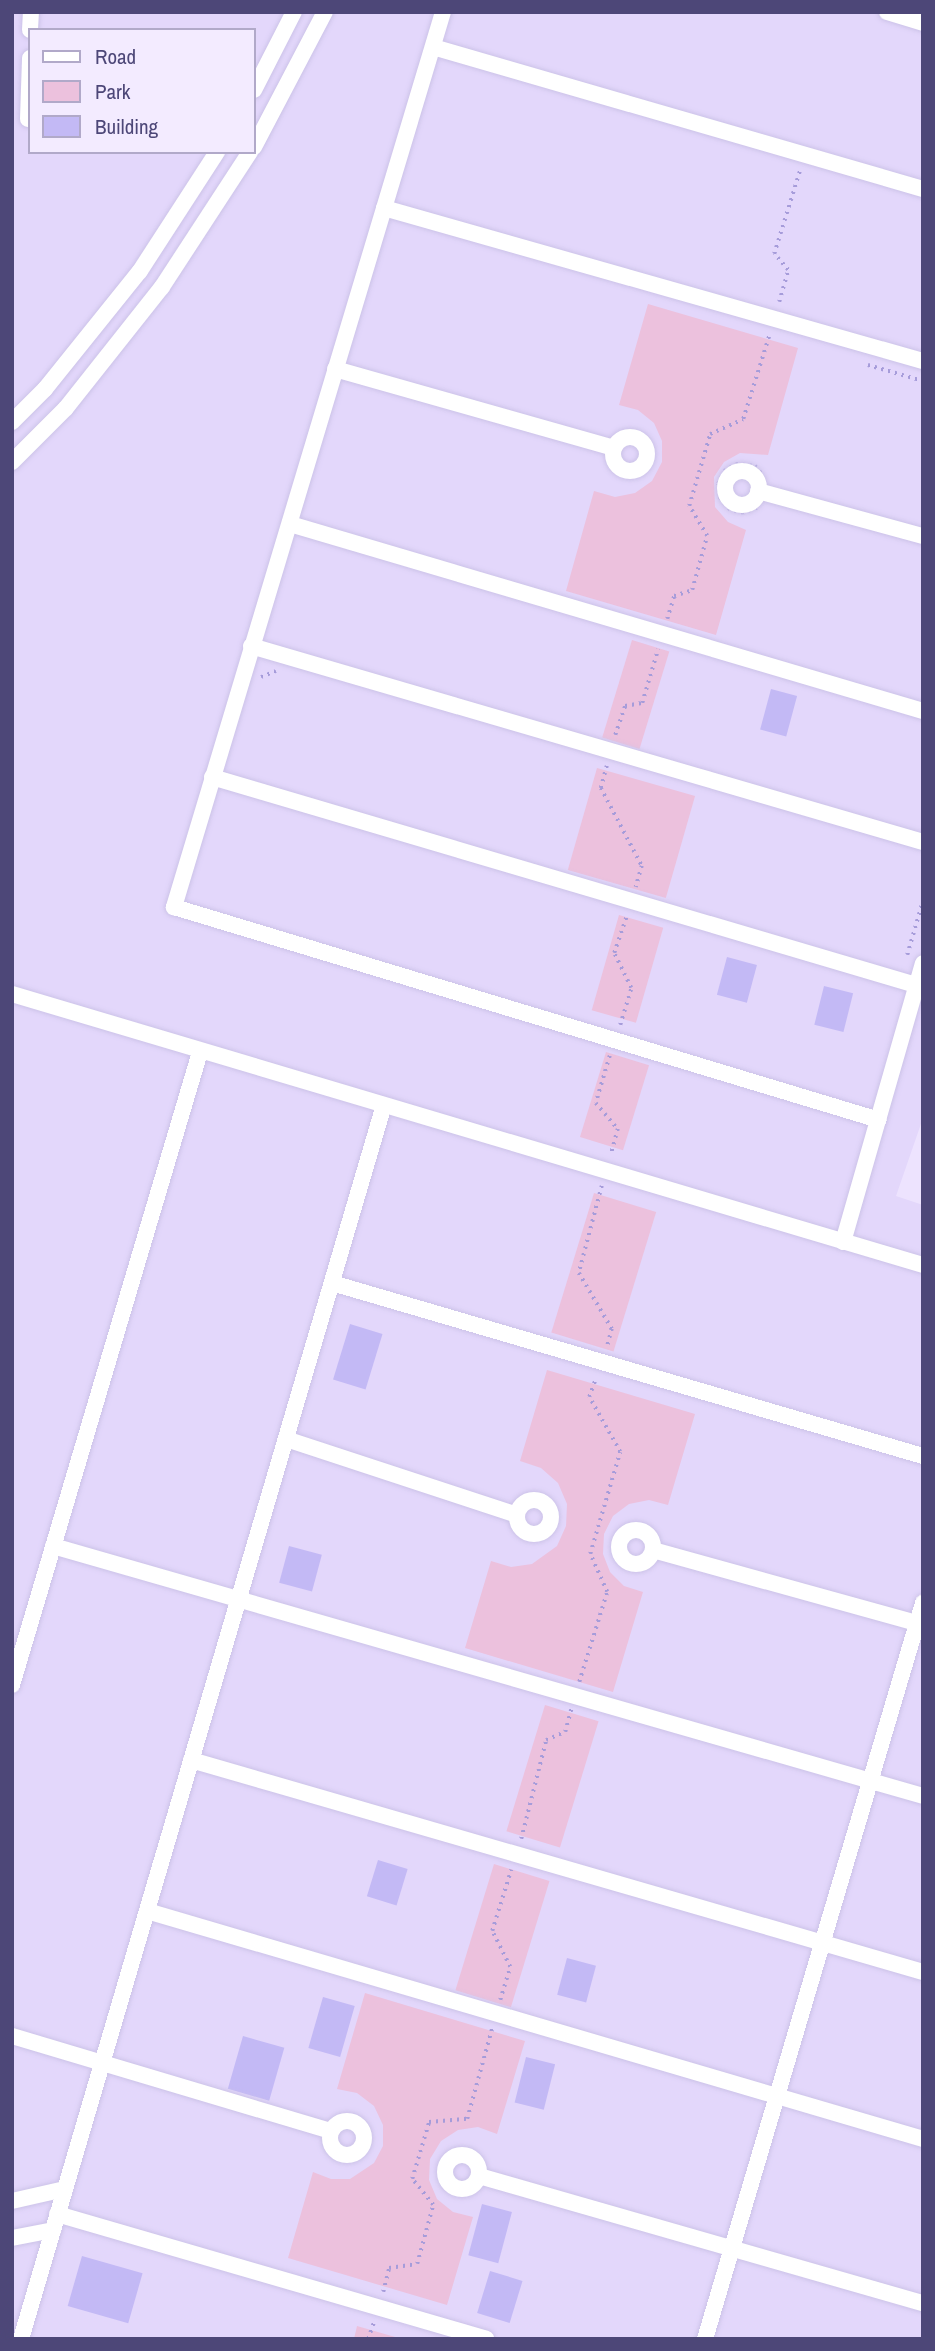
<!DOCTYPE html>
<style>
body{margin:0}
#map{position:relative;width:935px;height:2351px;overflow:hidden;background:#ede3fe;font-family:"Archivo Narrow",sans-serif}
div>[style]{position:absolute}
.residential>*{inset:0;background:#e3d7fb}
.green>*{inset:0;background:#ecc1dd;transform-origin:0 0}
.building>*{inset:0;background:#c3b9f5;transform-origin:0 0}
.path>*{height:3.5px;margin-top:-1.75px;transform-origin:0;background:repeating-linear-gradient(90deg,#a69cda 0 2px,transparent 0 7px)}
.roads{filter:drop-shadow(0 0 2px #ccc3e8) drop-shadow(0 0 2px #ccc3e8)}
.street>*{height:16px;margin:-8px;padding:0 8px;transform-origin:8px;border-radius:8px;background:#fff}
.street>.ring{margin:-8px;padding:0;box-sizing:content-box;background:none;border:16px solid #fff;border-radius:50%}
span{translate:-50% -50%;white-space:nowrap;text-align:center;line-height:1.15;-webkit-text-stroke:7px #f3ebff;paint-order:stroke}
.frame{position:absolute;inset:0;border:14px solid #4d4778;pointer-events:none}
.legend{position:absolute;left:28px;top:28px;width:228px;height:126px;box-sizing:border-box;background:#f3ebff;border:2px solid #b1a9c9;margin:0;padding:9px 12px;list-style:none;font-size:21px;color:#4d4778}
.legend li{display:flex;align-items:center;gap:14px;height:35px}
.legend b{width:35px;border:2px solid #b1a9c9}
</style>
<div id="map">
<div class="residential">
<div style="clip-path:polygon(evenodd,12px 12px,923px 12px,923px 1118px,896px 1196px,923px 1205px,923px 2339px,12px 2339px,12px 12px,30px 30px,254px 30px,254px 152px,30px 152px,30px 30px)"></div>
</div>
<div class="green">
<div style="clip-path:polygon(648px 304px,798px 348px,768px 455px,740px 453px,724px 462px,714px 477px,715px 507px,728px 522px,746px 530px,716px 635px,566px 591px,594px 491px,615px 497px,635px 493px,652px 481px,662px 462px,662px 441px,654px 423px,638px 410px,619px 405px)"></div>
<div style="left:632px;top:640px;width:39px;height:102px;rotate:17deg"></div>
<div style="left:597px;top:768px;width:102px;height:106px;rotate:16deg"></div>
<div style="left:619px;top:915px;width:46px;height:99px;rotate:16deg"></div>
<div style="left:606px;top:1052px;width:45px;height:89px;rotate:17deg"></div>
<div style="left:594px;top:1193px;width:65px;height:146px;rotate:17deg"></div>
<div style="clip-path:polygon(547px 1370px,695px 1414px,668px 1505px,649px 1500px,629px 1504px,613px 1516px,604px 1534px,603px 1554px,610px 1572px,624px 1586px,643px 1592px,613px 1692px,465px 1648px,491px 1561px,511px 1567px,532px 1564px,557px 1546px,566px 1526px,567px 1504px,558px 1483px,541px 1468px,520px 1461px)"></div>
<div style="left:545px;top:1705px;width:56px;height:132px;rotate:17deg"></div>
<div style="left:494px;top:1864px;width:58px;height:132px;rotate:17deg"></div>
<div style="clip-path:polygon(365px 1993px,525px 2041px,497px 2134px,478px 2127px,458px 2130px,441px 2141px,430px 2159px,429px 2180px,437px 2199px,453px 2212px,473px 2217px,447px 2305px,288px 2258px,313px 2172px,331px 2179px,350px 2179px,374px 2163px,383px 2146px,383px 2125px,374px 2106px,357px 2093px,337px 2089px)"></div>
<div style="clip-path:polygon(357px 2326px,402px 2339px,354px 2339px)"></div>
</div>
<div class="building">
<div style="left:771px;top:689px;width:27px;height:42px;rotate:15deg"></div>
<div style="left:727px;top:957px;width:31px;height:39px;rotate:15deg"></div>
<div style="left:824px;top:986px;width:30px;height:40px;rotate:14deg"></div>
<div style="left:350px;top:1324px;width:34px;height:58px;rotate:17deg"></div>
<div style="left:289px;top:1546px;width:34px;height:38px;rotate:15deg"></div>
<div style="left:378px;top:1860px;width:31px;height:38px;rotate:17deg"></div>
<div style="left:567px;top:1958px;width:30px;height:38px;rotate:15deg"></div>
<div style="left:323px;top:1997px;width:33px;height:53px;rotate:16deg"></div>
<div style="left:243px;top:2036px;width:43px;height:55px;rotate:16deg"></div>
<div style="left:526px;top:2057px;width:30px;height:47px;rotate:14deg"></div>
<div style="left:482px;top:2204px;width:31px;height:53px;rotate:15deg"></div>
<div style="left:82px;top:2256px;width:63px;height:52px;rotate:16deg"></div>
<div style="left:490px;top:2271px;width:34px;height:44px;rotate:17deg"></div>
</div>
<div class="path">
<div style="left:779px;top:302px;width:33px;rotate:-74deg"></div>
<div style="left:788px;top:270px;width:21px;rotate:-131deg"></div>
<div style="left:774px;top:254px;width:88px;rotate:-72.8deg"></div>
<div style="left:868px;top:365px;width:57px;rotate:16.2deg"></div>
<div style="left:757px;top:508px;width:15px;rotate:160deg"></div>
<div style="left:743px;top:513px;width:13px;rotate:-167deg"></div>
<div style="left:730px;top:510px;width:15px;rotate:-132deg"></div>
<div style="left:720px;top:499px;width:15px;rotate:-98deg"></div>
<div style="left:718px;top:484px;width:14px;rotate:-65deg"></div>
<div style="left:724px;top:471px;width:14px;rotate:-30deg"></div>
<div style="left:736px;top:464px;width:19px;rotate:6deg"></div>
<div style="left:755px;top:466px;width:11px;rotate:49deg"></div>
<div style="left:667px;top:619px;width:24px;rotate:-73deg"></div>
<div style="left:674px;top:596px;width:19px;rotate:-18deg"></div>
<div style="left:692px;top:590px;width:56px;rotate:-74.5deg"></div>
<div style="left:707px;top:536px;width:35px;rotate:-121deg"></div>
<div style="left:689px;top:506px;width:75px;rotate:-73.7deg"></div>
<div style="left:710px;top:434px;width:36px;rotate:-24deg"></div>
<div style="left:743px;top:419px;width:90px;rotate:-72.6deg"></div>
<div style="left:261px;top:677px;width:16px;rotate:-22deg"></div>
<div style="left:615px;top:735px;width:31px;rotate:-71deg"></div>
<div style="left:625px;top:706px;width:17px;rotate:-10deg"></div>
<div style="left:642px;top:703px;width:56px;rotate:-73.5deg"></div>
<div style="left:607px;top:766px;width:23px;rotate:105deg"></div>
<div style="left:601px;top:788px;width:88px;rotate:62.3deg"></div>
<div style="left:642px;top:866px;width:22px;rotate:106deg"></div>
<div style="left:907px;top:955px;width:57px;rotate:-73.8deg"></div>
<div style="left:620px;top:1025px;width:39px;rotate:-73deg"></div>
<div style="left:631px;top:988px;width:39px;rotate:-116deg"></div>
<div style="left:614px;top:953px;width:40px;rotate:-71.1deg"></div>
<div style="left:610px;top:1056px;width:49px;rotate:106.6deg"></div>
<div style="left:596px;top:1103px;width:34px;rotate:50deg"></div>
<div style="left:618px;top:1129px;width:27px;rotate:105deg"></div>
<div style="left:602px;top:1186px;width:90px;rotate:104.8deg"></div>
<div style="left:579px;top:1273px;width:65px;rotate:59.5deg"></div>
<div style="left:612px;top:1329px;width:20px;rotate:105deg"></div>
<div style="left:579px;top:1682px;width:94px;rotate:-72.7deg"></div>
<div style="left:607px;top:1592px;width:42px;rotate:-114.1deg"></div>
<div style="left:590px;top:1554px;width:106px;rotate:-73.6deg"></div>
<div style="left:620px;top:1452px;width:63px;rotate:-119.4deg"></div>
<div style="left:589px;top:1397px;width:20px;rotate:-70deg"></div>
<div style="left:521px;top:1839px;width:102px;rotate:-75.8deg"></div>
<div style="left:546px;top:1740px;width:21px;rotate:-23deg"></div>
<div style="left:565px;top:1732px;width:24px;rotate:-75deg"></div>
<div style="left:500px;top:2000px;width:34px;rotate:-73deg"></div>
<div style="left:510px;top:1967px;width:40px;rotate:-116.6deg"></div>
<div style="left:492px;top:1931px;width:64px;rotate:-72.7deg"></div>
<div style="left:383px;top:2292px;width:25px;rotate:-76deg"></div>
<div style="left:389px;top:2268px;width:28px;rotate:-8deg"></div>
<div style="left:417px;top:2264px;width:61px;rotate:-74.8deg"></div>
<div style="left:433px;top:2205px;width:33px;rotate:-129deg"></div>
<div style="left:412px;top:2179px;width:59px;rotate:-73.4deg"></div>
<div style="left:429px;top:2122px;width:38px;rotate:-5deg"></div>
<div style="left:467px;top:2119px;width:94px;rotate:-74.6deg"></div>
<div style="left:368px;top:2339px;width:18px;rotate:-71deg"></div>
</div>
<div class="roads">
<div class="street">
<div style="left:443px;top:12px;width:935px;rotate:106.73deg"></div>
<div style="left:174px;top:907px;width:736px;rotate:16.81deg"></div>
<div style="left:887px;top:12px;width:38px;rotate:17deg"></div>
<div style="left:30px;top:30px;width:18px;rotate:-87deg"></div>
<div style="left:433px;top:47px;width:510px;rotate:16.16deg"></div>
<div style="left:254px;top:90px;width:88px;rotate:-62.9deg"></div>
<div style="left:28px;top:119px;width:61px;rotate:-88.1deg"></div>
<div style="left:254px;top:147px;width:153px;rotate:-62.3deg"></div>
<div style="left:384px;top:208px;width:560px;rotate:15.85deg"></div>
<div style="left:335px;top:369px;width:290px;rotate:15.8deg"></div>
<div style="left:12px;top:422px;width:47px;rotate:-45deg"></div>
<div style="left:45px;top:389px;width:151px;rotate:-51.2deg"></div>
<div style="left:140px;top:271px;width:142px;rotate:-57.1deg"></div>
<div class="ring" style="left:613px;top:437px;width:18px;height:18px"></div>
<div style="left:12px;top:462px;width:76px;rotate:-45deg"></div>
<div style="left:66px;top:408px;width:154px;rotate:-51.6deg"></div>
<div style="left:162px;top:287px;width:161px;rotate:-56.9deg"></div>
<div class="ring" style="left:725px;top:471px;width:18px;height:18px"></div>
<div style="left:758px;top:491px;width:171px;rotate:15.3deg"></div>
<div style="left:290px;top:524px;width:660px;rotate:16.46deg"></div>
<div style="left:251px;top:646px;width:700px;rotate:16.26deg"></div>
<div style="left:212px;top:777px;width:734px;rotate:16.46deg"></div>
<div style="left:12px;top:994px;width:950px;rotate:16.57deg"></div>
<div style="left:843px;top:1242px;width:290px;rotate:-74deg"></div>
<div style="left:332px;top:1283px;width:616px;rotate:16.32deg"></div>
<div style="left:286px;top:1439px;width:243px;rotate:18.2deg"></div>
<div class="ring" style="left:517px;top:1500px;width:18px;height:18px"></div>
<div class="ring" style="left:619px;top:1530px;width:18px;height:18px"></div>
<div style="left:53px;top:1546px;width:905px;rotate:16.03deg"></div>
<div style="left:653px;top:1550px;width:280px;rotate:15.5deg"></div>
<div style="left:12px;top:1685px;width:660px;rotate:-73.46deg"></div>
<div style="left:191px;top:1760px;width:762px;rotate:16.15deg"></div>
<div style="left:147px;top:1911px;width:809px;rotate:16.37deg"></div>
<div style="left:12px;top:2036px;width:333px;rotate:16.6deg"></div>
<div class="ring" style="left:330px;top:2121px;width:18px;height:18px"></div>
<div class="ring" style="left:445px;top:2155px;width:18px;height:18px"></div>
<div style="left:479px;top:2176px;width:462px;rotate:16deg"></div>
<div style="left:12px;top:2201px;width:54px;rotate:-12.8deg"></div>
<div style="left:57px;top:2214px;width:447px;rotate:16.2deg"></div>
<div style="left:12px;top:2238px;width:42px;rotate:-11deg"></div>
<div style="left:21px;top:2339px;width:1283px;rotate:-73.61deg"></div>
<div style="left:705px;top:2339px;width:768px;rotate:-73.5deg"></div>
</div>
</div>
<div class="frame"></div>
<ul class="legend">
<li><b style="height:9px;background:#fff"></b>Road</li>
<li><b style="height:19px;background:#ecc1dd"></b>Park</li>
<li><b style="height:19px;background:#c3b9f5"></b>Building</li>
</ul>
</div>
